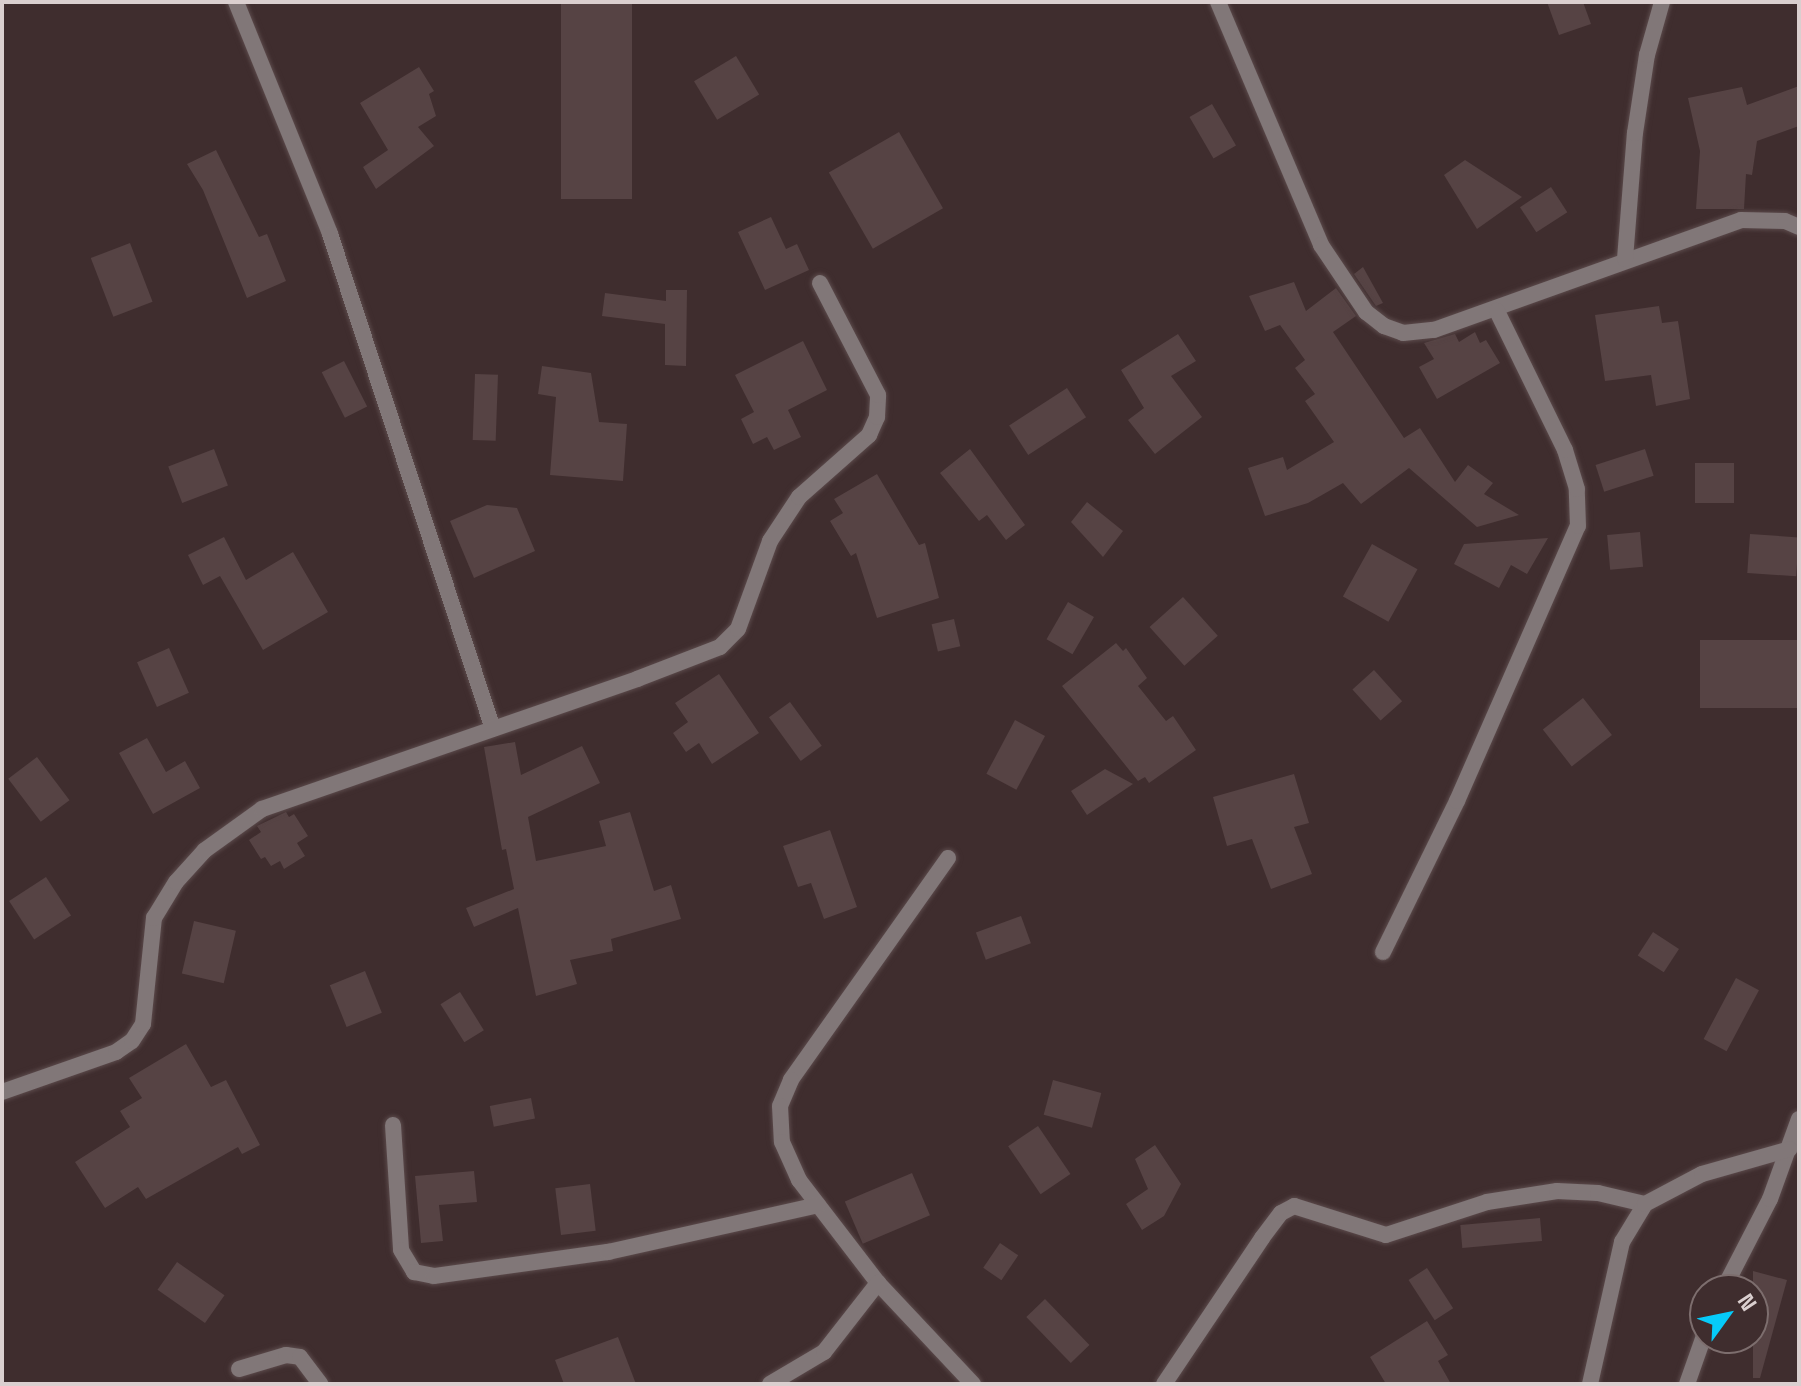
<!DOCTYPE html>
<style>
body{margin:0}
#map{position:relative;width:1801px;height:1386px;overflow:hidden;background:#3f2d2e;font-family:"Space Grotesk",sans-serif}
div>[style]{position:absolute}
.building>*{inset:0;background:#564344;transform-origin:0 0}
.roads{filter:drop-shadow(0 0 2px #5b4a4b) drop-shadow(0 0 2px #5b4a4b)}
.street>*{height:16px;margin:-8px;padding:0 8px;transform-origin:8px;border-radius:8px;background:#817778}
span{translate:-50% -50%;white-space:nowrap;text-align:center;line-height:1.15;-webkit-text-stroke:6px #3f2d2e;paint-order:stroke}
.frame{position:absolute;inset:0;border:4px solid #dacfcf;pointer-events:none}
.north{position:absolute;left:1689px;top:1274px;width:80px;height:80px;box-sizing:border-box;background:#3f2d2e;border:2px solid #7d6e6e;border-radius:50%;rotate:57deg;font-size:22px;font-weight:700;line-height:32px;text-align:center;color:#dacfcf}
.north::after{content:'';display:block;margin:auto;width:28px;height:36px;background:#06cbf9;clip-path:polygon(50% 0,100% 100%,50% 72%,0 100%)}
</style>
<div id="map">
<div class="building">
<div style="left:561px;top:2px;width:71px;height:197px"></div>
<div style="clip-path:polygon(1547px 2px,1583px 2px,1591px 24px,1559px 35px)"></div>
<div style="left:736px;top:56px;width:45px;height:49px;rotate:59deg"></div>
<div style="clip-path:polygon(419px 67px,434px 91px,429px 94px,436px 116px,418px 127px,434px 146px,376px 189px,363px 167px,388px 150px,360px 103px)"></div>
<div style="clip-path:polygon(1799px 86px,1799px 126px,1757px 141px,1752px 175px,1746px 174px,1744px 209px,1696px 209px,1700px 151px,1688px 98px,1742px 87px,1747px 105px)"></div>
<div style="left:1212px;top:104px;width:48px;height:26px;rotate:60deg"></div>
<div style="left:899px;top:132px;width:88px;height:81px;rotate:60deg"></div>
<div style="clip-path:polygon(216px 150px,259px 237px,267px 234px,286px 281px,247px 298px,203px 190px,187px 164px)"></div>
<div style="clip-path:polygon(1465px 160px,1522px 197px,1477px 229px,1444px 175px)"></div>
<div style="left:1551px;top:187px;width:30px;height:37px;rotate:57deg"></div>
<div style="clip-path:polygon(771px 217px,786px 249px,797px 244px,809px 270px,765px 290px,738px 232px)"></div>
<div style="left:130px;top:243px;width:63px;height:42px;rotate:69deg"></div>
<div style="clip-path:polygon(1363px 267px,1383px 303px,1376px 306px,1354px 274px)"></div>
<div style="clip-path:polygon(1294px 282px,1306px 311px,1336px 288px,1356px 316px,1333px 332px,1404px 438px,1420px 428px,1455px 482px,1468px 465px,1493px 483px,1484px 494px,1519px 515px,1477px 527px,1409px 468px,1361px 504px,1343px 483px,1308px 503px,1265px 516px,1248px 468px,1283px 457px,1287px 470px,1334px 442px,1305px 401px,1315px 394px,1295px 368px,1305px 360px,1280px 325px,1265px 331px,1249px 296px)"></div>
<div style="clip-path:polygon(666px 290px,687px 290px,686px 366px,665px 365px,665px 324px,602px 316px,605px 293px,666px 301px)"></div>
<div style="clip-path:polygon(1659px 306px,1662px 323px,1678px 321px,1690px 399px,1656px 406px,1651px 375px,1605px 381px,1595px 315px)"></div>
<div style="clip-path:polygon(1475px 332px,1480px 343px,1486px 340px,1500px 363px,1437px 399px,1419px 367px,1434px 359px,1424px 343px,1455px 334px,1459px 342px)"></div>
<div style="clip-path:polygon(1178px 334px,1196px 361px,1171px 376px,1202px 417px,1155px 454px,1128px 420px,1144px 408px,1121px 370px)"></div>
<div style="clip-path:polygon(803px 341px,827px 390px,788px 410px,801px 437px,774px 450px,767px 437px,753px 444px,741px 419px,754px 412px,735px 375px)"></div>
<div style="left:344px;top:361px;width:51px;height:25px;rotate:63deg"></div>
<div style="clip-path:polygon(542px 366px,591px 373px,599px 422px,627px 424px,623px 481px,550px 475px,556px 397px,538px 394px)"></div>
<div style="left:475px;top:374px;width:23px;height:66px;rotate:2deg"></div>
<div style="left:1067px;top:388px;width:35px;height:69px;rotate:57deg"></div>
<div style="left:214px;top:449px;width:39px;height:49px;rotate:69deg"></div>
<div style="clip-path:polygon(970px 449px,1025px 525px,1006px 540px,987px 515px,979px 521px,940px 473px)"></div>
<div style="left:1645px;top:449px;width:28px;height:52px;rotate:72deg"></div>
<div style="left:1695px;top:463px;width:39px;height:40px"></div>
<div style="clip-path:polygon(877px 474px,919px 545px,925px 543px,939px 598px,877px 618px,856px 553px,851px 556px,830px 521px,843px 513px,834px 499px)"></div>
<div style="clip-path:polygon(1087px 502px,1123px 531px,1103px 557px,1071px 522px)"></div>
<div style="clip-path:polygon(487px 505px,517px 508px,535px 551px,474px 578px,450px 521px)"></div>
<div style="left:1640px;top:532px;width:35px;height:33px;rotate:85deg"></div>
<div style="left:1750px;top:534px;width:49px;height:39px;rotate:4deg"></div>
<div style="clip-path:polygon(224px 537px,246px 580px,293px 552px,328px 612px,263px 650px,220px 576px,203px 585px,188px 555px)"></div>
<div style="clip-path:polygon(1548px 538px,1527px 574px,1511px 565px,1499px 588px,1454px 564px,1464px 544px)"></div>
<div style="left:1372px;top:544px;width:52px;height:60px;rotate:29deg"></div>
<div style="left:1183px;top:597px;width:52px;height:45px;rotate:48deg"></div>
<div style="left:1068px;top:602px;width:30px;height:43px;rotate:30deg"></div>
<div style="left:954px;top:619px;width:28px;height:23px;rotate:77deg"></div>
<div style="left:1700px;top:640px;width:99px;height:68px"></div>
<div style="clip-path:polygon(1116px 643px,1123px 651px,1126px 648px,1147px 678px,1138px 686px,1166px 721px,1173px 716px,1196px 750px,1149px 783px,1145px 777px,1138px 781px,1062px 686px)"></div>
<div style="left:169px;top:648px;width:49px;height:35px;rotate:66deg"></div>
<div style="left:1374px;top:670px;width:42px;height:29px;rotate:48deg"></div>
<div style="clip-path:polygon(719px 674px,759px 733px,712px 764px,699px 743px,686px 752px,673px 733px,688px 722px,675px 703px)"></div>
<div style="left:1583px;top:698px;width:47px;height:51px;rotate:52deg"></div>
<div style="left:790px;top:702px;width:54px;height:26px;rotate:54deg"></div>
<div style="left:1015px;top:720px;width:34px;height:61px;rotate:28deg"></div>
<div style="clip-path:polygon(147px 738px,166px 772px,185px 761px,200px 788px,153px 814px,119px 753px)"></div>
<div style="clip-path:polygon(515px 742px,521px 775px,582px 746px,600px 783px,528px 817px,536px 861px,606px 846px,599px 821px,630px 812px,654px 891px,671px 885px,681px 919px,611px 939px,613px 951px,570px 960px,577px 984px,536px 996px,518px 908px,474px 927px,466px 908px,514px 889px,506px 849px,502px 850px,484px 747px)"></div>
<div style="left:37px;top:757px;width:54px;height:36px;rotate:53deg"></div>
<div style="clip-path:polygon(1105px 769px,1133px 784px,1087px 815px,1071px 791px)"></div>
<div style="clip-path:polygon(1294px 774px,1309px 823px,1294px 827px,1312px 874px,1271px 889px,1252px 839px,1227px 846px,1213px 797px)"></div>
<div style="clip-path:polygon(286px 812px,289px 817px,294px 814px,308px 836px,297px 843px,305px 856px,284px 869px,280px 861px,271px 866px,265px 857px,261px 859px,249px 840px,261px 832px,257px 826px)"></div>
<div style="clip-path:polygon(830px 830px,857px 907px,824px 919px,811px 883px,798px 887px,783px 846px)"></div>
<div style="left:46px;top:877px;width:46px;height:44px;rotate:57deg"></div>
<div style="left:1021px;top:916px;width:29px;height:48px;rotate:70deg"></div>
<div style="left:194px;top:921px;width:43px;height:54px;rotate:13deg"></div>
<div style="left:1653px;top:932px;width:31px;height:28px;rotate:33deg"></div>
<div style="left:365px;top:971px;width:45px;height:38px;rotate:68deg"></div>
<div style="left:1736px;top:978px;width:26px;height:69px;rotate:28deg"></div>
<div style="left:460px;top:992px;width:45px;height:23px;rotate:58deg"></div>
<div style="clip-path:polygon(186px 1044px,211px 1087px,226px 1080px,260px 1145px,242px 1154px,238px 1147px,146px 1199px,138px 1187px,105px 1208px,75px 1162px,130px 1127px,120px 1111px,142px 1098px,129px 1078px)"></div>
<div style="left:1053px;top:1080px;width:50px;height:36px;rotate:15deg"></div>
<div style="left:531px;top:1098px;width:21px;height:42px;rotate:79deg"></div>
<div style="left:1038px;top:1126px;width:58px;height:36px;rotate:56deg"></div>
<div style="clip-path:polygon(1155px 1145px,1181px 1184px,1164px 1216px,1142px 1230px,1126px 1204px,1148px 1189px,1135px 1159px)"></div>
<div style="clip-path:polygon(474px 1171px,477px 1202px,439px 1205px,443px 1241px,421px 1243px,415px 1176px)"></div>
<div style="left:912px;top:1173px;width:46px;height:73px;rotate:67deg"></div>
<div style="left:590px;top:1184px;width:47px;height:35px;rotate:83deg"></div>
<div style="left:1540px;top:1218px;width:23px;height:80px;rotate:85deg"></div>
<div style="left:1000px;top:1243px;width:22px;height:30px;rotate:34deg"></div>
<div style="left:177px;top:1262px;width:58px;height:34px;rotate:35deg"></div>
<div style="left:1427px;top:1268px;width:48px;height:22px;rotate:57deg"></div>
<div style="clip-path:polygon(1753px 1271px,1787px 1280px,1760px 1378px,1753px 1378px)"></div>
<div style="left:1045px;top:1299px;width:64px;height:26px;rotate:46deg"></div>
<div style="clip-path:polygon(1427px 1321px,1448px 1355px,1438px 1361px,1451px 1384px,1386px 1384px,1370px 1357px)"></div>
<div style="clip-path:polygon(618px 1337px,636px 1384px,564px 1384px,555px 1360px)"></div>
</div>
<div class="roads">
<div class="street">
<div style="left:236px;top:2px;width:250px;rotate:67.9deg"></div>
<div style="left:330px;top:234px;width:521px;rotate:71.77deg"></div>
<div style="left:1218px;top:2px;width:264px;rotate:67deg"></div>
<div style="left:1321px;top:245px;width:81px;rotate:56.1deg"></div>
<div style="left:1366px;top:312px;width:23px;rotate:38deg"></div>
<div style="left:1384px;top:326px;width:20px;rotate:20deg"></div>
<div style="left:1403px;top:333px;width:31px;rotate:-6deg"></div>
<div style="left:1434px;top:330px;width:326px;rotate:-19.7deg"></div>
<div style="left:1741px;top:220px;width:44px;rotate:1.3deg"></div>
<div style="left:1785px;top:221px;width:15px;rotate:23deg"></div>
<div style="left:1625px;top:259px;width:126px;rotate:-85.5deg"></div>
<div style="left:1635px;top:133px;width:79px;rotate:-81.3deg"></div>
<div style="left:1647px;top:55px;width:55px;rotate:-74.2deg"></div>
<div style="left:948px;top:858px;width:272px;rotate:125.3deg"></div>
<div style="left:791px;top:1080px;width:28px;rotate:113deg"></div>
<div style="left:780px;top:1106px;width:36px;rotate:87deg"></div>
<div style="left:782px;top:1142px;width:42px;rotate:65.9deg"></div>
<div style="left:799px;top:1180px;width:130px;rotate:52.5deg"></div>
<div style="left:878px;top:1283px;width:139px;rotate:46.8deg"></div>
<div style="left:1383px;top:952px;width:168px;rotate:-63.9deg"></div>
<div style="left:1457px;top:801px;width:300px;rotate:-66.3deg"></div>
<div style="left:1578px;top:526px;width:37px;rotate:-92deg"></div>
<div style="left:1577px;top:489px;width:41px;rotate:-107.1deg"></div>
<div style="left:1565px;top:450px;width:155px;rotate:-116.1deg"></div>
<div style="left:2px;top:1092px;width:121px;rotate:-19.3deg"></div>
<div style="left:116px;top:1052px;width:19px;rotate:-35deg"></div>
<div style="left:132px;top:1041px;width:20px;rotate:-57deg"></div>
<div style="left:143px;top:1024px;width:107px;rotate:-84.1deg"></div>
<div style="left:154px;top:918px;width:42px;rotate:-58.6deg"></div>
<div style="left:176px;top:882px;width:43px;rotate:-47.8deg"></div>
<div style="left:205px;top:850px;width:70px;rotate:-35.7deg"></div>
<div style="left:262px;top:809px;width:397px;rotate:-19.1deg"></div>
<div style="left:637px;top:679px;width:89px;rotate:-21.1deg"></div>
<div style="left:720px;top:647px;width:25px;rotate:-45deg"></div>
<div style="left:738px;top:629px;width:94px;rotate:-70deg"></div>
<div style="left:770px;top:541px;width:53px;rotate:-56.6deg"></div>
<div style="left:799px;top:497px;width:94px;rotate:-41.5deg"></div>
<div style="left:869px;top:435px;width:20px;rotate:-66deg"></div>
<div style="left:877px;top:417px;width:22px;rotate:-87deg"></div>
<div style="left:878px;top:395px;width:126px;rotate:-117.4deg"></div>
<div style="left:393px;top:1125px;width:125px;rotate:86.3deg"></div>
<div style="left:401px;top:1250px;width:26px;rotate:59deg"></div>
<div style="left:414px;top:1272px;width:20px;rotate:11deg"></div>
<div style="left:434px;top:1276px;width:176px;rotate:-7.9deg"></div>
<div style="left:608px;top:1252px;width:215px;rotate:-12.6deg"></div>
<div style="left:1723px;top:1290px;width:102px;rotate:-62.7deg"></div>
<div style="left:1770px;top:1199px;width:85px;rotate:-70.1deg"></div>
<div style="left:239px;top:1369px;width:49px;rotate:-16.6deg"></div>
<div style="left:286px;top:1355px;width:14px;rotate:8deg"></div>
<div style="left:300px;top:1357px;width:34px;rotate:53deg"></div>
<div style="left:770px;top:1384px;width:63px;rotate:-30.7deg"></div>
<div style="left:824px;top:1352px;width:88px;rotate:-52deg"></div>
<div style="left:1164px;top:1384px;width:176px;rotate:-56.1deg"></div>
<div style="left:1262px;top:1238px;width:31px;rotate:-53deg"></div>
<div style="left:1281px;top:1213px;width:15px;rotate:-28deg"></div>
<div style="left:1294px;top:1206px;width:96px;rotate:17.5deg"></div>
<div style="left:1386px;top:1235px;width:106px;rotate:-18.1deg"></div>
<div style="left:1487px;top:1202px;width:71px;rotate:-8.9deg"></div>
<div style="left:1557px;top:1191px;width:41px;rotate:2.8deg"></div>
<div style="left:1598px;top:1193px;width:48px;rotate:13.2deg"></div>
<div style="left:1590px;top:1384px;width:146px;rotate:-77.3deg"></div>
<div style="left:1622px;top:1242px;width:44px;rotate:-58.8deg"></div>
<div style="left:1645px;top:1204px;width:64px;rotate:-27.8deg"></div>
<div style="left:1702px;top:1174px;width:91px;rotate:-15.9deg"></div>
<div style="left:1687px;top:1384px;width:54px;rotate:-70.6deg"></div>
</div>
</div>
<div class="frame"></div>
<div class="north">N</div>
</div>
